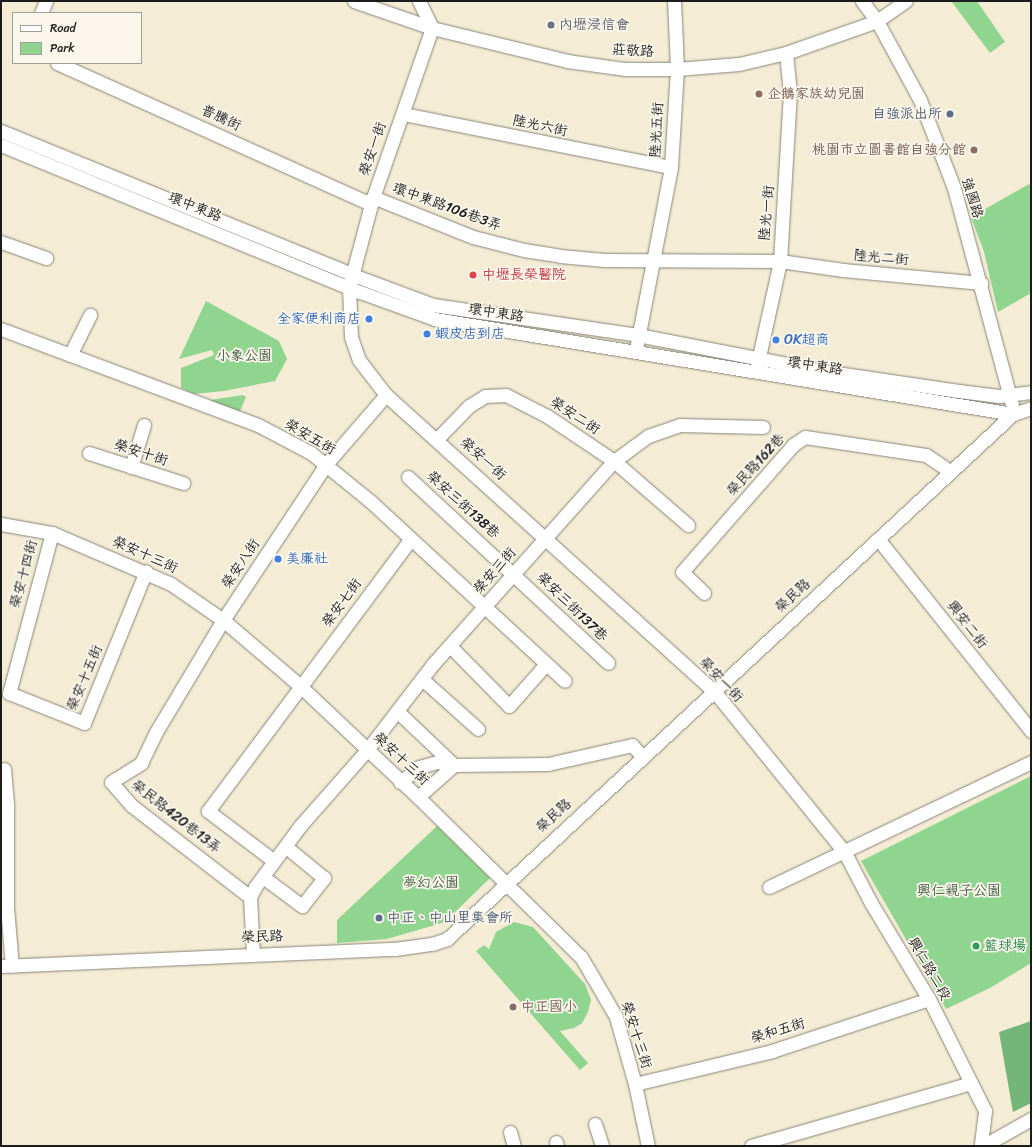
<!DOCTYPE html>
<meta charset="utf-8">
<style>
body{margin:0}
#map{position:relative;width:1032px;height:1147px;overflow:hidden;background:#f4ecd5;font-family:Sriracha,"LXGW WenKai TC",sans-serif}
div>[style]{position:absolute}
.green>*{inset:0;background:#90d58f}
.forest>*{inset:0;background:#74b67a}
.roads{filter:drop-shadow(0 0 1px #888478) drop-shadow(0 0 1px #888478)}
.minor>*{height:13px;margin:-6.5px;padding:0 6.5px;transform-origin:6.5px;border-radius:6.5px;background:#fff}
.dots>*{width:11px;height:11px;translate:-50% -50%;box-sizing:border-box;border:2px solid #fbf7ec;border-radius:50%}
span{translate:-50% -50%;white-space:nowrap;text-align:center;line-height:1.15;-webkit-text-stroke:3.5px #fbf7ec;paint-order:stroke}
.worship-label{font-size:14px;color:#5b616d}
.left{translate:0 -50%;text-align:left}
.street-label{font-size:14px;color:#1c1c1c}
.education-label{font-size:14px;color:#785e54}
.right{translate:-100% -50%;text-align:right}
.service-label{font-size:14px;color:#4e5e75}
.health-label{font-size:14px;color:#be3a42}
.shop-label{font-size:14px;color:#366cbe}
.park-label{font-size:14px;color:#455d44}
.leisure-label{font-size:14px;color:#27864d}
.frame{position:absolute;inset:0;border:2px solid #1c1c1c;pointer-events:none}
.legend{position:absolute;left:12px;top:12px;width:130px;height:52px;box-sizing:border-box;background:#fbf7ec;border:1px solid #a29f99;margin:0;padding:5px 7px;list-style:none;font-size:12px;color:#1c1c1c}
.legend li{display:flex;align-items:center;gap:8px;height:20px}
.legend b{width:20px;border:1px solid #a29f99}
</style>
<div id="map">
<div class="green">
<div style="clip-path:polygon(951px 1px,977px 1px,1005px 42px,990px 53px)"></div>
<div style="clip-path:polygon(1029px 184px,1031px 189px,1031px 293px,998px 312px,984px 252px,971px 217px)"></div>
<div style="clip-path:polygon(206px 301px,279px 341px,287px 359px,275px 381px,224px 391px,194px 394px,181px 388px,181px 368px,214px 355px,212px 350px,179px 359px)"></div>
<div style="clip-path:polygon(243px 395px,246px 397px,238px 416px,197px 402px)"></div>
<div style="clip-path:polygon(1031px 776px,1031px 963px,990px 988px,946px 1009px,861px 861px)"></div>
<div style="clip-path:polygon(437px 826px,490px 878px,445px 922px,387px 939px,337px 943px,337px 920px)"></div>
<div style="clip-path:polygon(514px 922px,533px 927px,585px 984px,591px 1000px,588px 1012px,582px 1023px,574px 1028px,560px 1031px,588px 1063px,580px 1070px,476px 951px,484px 945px,489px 949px,496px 932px)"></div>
</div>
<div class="forest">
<div style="clip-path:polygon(1031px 1021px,1031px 1103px,1013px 1112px,999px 1032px)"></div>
</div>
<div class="roads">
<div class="minor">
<div style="left:354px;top:1px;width:83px;rotate:19.1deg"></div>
<div style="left:432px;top:28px;width:139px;rotate:13.7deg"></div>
<div style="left:567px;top:61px;width:59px;rotate:7.9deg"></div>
<div style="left:625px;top:69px;width:52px"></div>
<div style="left:677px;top:69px;width:62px;rotate:-4.6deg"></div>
<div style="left:739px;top:64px;width:48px;rotate:-13.2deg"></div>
<div style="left:786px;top:53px;width:96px;rotate:-19.4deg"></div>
<div style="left:877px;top:21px;width:35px;rotate:-35deg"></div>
<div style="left:419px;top:1px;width:30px;rotate:64deg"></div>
<div style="left:432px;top:28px;width:179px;rotate:109.2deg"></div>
<div style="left:373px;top:197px;width:93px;rotate:104.9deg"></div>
<div style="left:349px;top:287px;width:50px;rotate:87.7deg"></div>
<div style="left:351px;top:337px;width:24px;rotate:71deg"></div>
<div style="left:359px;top:360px;width:44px;rotate:52.4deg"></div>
<div style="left:386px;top:395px;width:442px;rotate:42.1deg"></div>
<div style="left:714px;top:691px;width:208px;rotate:51deg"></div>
<div style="left:845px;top:853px;width:56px;rotate:62.5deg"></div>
<div style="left:871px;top:903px;width:112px;rotate:58.9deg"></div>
<div style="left:929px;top:999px;width:94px;rotate:63.4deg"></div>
<div style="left:971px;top:1083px;width:229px;rotate:164deg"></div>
<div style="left:862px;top:1px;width:25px;rotate:53deg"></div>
<div style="left:877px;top:21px;width:90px;rotate:61.4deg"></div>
<div style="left:920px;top:100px;width:94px;rotate:68.9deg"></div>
<div style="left:954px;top:188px;width:224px;rotate:75deg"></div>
<div style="left:41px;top:13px;width:13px;rotate:-67deg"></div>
<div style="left:57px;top:63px;width:344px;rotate:24.2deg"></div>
<div style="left:403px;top:114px;width:273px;rotate:11.2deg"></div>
<div style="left:1px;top:131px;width:380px;rotate:22.2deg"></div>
<div style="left:353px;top:275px;width:85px;rotate:20.6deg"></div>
<div style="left:433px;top:305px;width:207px;rotate:8.3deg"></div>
<div style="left:638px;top:335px;width:188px;rotate:11deg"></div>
<div style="left:823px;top:371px;width:137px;rotate:8.4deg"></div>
<div style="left:959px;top:391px;width:40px;rotate:7.1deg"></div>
<div style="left:999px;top:396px;width:32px;rotate:-7deg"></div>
<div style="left:1px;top:145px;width:388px;rotate:22.3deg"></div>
<div style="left:360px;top:292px;width:80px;rotate:19.8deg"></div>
<div style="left:435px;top:319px;width:586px;rotate:9.33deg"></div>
<div style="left:373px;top:197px;width:108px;rotate:21.8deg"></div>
<div style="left:473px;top:237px;width:53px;rotate:14.3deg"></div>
<div style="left:524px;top:250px;width:36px;rotate:9deg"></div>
<div style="left:560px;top:256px;width:44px;rotate:5.2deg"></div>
<div style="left:604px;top:260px;width:176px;rotate:0.3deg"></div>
<div style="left:780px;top:261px;width:64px;rotate:8.1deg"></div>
<div style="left:843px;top:270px;width:139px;rotate:5.4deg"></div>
<div style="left:1px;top:242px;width:48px;rotate:19.6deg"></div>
<div style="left:1px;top:329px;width:274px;rotate:20.5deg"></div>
<div style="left:258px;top:425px;width:60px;rotate:27.8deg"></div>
<div style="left:311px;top:453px;width:76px;rotate:39.1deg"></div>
<div style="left:370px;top:501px;width:265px;rotate:42.7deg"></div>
<div style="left:637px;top:344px;width:180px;rotate:-79.1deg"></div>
<div style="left:671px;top:167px;width:98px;rotate:-86.5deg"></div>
<div style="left:677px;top:69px;width:68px;rotate:-92.5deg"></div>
<div style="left:70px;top:355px;width:45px;rotate:-63.4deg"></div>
<div style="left:757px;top:366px;width:107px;rotate:-77.6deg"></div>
<div style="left:780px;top:261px;width:168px;rotate:-86.6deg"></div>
<div style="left:790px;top:93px;width:40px;rotate:-95.7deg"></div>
<div style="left:437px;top:439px;width:46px;rotate:-45.9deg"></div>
<div style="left:469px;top:406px;width:19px;rotate:-32deg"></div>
<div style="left:485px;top:396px;width:21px;rotate:-3deg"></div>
<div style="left:506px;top:395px;width:46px;rotate:27.1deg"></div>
<div style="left:547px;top:416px;width:81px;rotate:33.9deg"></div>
<div style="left:614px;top:461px;width:98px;rotate:40.9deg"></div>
<div style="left:89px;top:453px;width:99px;rotate:17.7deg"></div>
<div style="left:131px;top:467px;width:44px;rotate:-72.8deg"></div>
<div style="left:408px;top:477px;width:273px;rotate:42.9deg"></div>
<div style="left:1px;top:524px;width:52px;rotate:10deg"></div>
<div style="left:52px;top:533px;width:129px;rotate:23.2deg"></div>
<div style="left:171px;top:584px;width:63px;rotate:34.7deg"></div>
<div style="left:223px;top:620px;width:99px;rotate:40.5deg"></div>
<div style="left:298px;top:684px;width:165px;rotate:43.3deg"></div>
<div style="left:418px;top:797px;width:228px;rotate:44.5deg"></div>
<div style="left:581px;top:957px;width:69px;rotate:59.7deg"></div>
<div style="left:616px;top:1017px;width:70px;rotate:74.2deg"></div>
<div style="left:635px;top:1084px;width:63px;rotate:78.2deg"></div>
<div style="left:52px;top:533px;width:166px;rotate:105deg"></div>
<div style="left:9px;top:693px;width:81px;rotate:21.8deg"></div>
<div style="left:84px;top:723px;width:164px;rotate:-67.8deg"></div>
<div style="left:878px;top:539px;width:246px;rotate:51.4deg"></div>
<div style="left:704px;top:593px;width:30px;rotate:-136deg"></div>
<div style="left:682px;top:572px;width:169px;rotate:-48.8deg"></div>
<div style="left:793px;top:445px;width:14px;rotate:-34deg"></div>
<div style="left:805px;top:437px;width:122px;rotate:8.5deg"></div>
<div style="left:926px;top:455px;width:30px;rotate:34deg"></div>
<div style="left:450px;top:646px;width:84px;rotate:45.5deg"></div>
<div style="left:509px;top:706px;width:56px;rotate:-48.6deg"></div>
<div style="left:422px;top:679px;width:75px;rotate:41.8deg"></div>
<div style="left:397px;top:711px;width:79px;rotate:43.5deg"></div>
<div style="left:4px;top:769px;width:38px;rotate:85deg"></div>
<div style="left:7px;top:807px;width:100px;rotate:90deg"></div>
<div style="left:7px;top:907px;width:59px;rotate:85.2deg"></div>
<div style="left:400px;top:782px;width:24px;rotate:-38deg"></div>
<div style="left:419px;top:767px;width:20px;rotate:-15deg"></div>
<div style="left:438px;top:762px;width:16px;rotate:11deg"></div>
<div style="left:454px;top:765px;width:94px;rotate:-0.6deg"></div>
<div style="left:548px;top:764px;width:86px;rotate:-12.7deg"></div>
<div style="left:632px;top:745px;width:15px;rotate:48deg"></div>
<div style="left:418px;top:797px;width:48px;rotate:-41.6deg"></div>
<div style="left:274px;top:861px;width:83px;rotate:-142.9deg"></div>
<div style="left:208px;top:811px;width:338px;rotate:-53.3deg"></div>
<div style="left:263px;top:877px;width:49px;rotate:36.6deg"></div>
<div style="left:302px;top:906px;width:36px;rotate:-52deg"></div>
<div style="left:324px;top:878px;width:50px;rotate:-140.6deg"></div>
<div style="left:769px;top:887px;width:290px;rotate:-25.5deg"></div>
<div style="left:250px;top:897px;width:150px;rotate:-142.3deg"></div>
<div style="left:131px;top:805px;width:30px;rotate:-131deg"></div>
<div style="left:111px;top:782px;width:36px;rotate:-32deg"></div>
<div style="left:141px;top:763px;width:34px;rotate:-64deg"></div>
<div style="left:156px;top:732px;width:131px;rotate:-59.1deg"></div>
<div style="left:223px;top:620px;width:188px;rotate:-56.5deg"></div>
<div style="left:327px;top:463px;width:90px;rotate:-49.1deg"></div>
<div style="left:253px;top:953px;width:56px;rotate:-93.1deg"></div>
<div style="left:250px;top:897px;width:11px;rotate:-63deg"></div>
<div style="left:255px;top:887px;width:76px;rotate:-53.6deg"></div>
<div style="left:300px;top:826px;width:101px;rotate:-48.6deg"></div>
<div style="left:367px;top:750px;width:108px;rotate:-52.5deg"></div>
<div style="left:433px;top:664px;width:272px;rotate:-48.3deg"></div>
<div style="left:614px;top:461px;width:42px;rotate:-36.3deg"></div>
<div style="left:648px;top:436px;width:34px;rotate:-19deg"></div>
<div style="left:680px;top:425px;width:83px;rotate:1.4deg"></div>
<div style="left:1px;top:966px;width:394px;rotate:-2.5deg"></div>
<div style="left:395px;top:949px;width:37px;rotate:-8deg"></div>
<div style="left:432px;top:944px;width:16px;rotate:-18deg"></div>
<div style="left:447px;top:939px;width:772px;rotate:-42.85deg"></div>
<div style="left:1013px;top:414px;width:19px;rotate:-18deg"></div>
<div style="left:971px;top:1083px;width:31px;rotate:63deg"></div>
<div style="left:985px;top:1111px;width:35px;rotate:97deg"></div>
<div style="left:635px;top:1084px;width:141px;rotate:-13.5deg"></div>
<div style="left:772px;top:1051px;width:165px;rotate:-18.3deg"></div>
<div style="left:595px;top:1124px;width:23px;rotate:72deg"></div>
<div style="left:510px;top:1132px;width:15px;rotate:74deg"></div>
<div style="left:556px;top:1142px;width:4px;rotate:76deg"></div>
<div style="left:983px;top:1146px;width:55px;rotate:-29.4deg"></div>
</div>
</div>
<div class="dots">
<div style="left:551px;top:25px;background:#6b7280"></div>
<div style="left:759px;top:94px;background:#8d6e63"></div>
<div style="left:950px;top:114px;background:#5c6f8a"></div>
<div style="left:974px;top:150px;background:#8d6e63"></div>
<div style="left:473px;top:275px;background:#e0444e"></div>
<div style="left:369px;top:319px;background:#3f7fe0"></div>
<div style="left:427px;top:334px;background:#3f7fe0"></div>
<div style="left:776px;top:340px;background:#3f7fe0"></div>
<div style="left:278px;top:559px;background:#3f7fe0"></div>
<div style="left:379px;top:918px;background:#5c6f8a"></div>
<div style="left:976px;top:946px;background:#2e9e5b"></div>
<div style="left:513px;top:1007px;background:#8d6e63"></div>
</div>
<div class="worship-label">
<span class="left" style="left:559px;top:25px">內壢浸信會</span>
</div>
<div class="street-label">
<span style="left:633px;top:51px;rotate:3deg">莊敬路</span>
<span style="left:221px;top:118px;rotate:25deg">普騰街</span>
<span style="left:540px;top:126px;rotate:12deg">陸光六街</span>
<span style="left:657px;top:130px;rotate:-87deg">陸光五街</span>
<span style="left:373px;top:149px;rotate:-71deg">榮安一街</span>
<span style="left:972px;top:198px;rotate:73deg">強國路</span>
<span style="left:195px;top:207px;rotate:22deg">環中東路</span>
<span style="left:447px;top:207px;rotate:20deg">環中東路106巷3弄</span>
<span style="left:767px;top:213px;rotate:-85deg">陸光一街</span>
<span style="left:881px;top:258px;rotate:5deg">陸光二街</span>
<span style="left:496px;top:313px;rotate:9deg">環中東路</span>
<span style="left:815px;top:366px;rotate:9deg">環中東路</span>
<span style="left:575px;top:416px;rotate:33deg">榮安二街</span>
<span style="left:310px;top:437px;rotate:30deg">榮安五街</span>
<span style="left:141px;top:453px;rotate:18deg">榮安十街</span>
<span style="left:483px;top:459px;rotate:42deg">榮安一街</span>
<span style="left:756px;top:465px;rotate:-48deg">榮民路162巷</span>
<span style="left:463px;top:505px;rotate:42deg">榮安三街138巷</span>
<span style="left:145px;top:555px;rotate:24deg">榮安十三街</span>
<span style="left:241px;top:564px;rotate:-56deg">榮安八街</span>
<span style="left:495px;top:571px;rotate:-49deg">榮安三街</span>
<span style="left:24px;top:574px;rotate:-75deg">榮安十四街</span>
<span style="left:793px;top:596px;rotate:-43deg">榮民路</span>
<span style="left:342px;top:603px;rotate:-54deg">榮安七街</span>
<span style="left:572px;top:607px;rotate:44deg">榮安三街137巷</span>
<span style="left:967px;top:625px;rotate:52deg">興安二街</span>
<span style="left:85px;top:678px;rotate:-67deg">榮安十五街</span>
<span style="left:721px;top:680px;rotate:46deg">榮安一街</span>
<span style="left:401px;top:759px;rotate:43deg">榮安十三街</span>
<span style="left:554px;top:816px;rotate:-43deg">榮民路</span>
<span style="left:176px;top:817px;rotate:38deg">榮民路420巷13弄</span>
<span style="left:262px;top:937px;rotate:-2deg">榮民路</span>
<span style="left:929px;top:969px;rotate:60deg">興仁路二段</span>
<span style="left:778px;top:1031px;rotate:-17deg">榮和五街</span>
<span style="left:636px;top:1035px;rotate:72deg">榮安十三街</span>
</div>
<div class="education-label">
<span class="left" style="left:767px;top:94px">企鵝家族幼兒園</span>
<span class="right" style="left:966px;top:150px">桃園市立圖書館自強分館</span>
<span class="left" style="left:521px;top:1007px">中正國小</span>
</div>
<div class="service-label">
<span class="right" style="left:942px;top:114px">自強派出所</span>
<span class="left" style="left:387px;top:918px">中正、中山里集會所</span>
</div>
<div class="health-label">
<span class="left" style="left:482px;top:275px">中壢長榮醫院</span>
</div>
<div class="shop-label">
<span class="right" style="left:361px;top:319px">全家便利商店</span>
<span class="left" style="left:435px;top:334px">蝦皮店到店</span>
<span class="left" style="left:784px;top:340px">OK超商</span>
<span class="left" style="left:286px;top:559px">美廉社</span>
</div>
<div class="park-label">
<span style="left:244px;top:356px">小象公園</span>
<span style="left:431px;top:883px">夢幻公園</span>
<span style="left:959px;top:891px">興仁親子公園</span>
</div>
<div class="leisure-label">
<span class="left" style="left:984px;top:946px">籃球場</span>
</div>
<div class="frame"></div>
<ul class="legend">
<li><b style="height:5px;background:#fff"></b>Road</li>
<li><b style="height:11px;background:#90d58f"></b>Park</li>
</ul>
</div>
